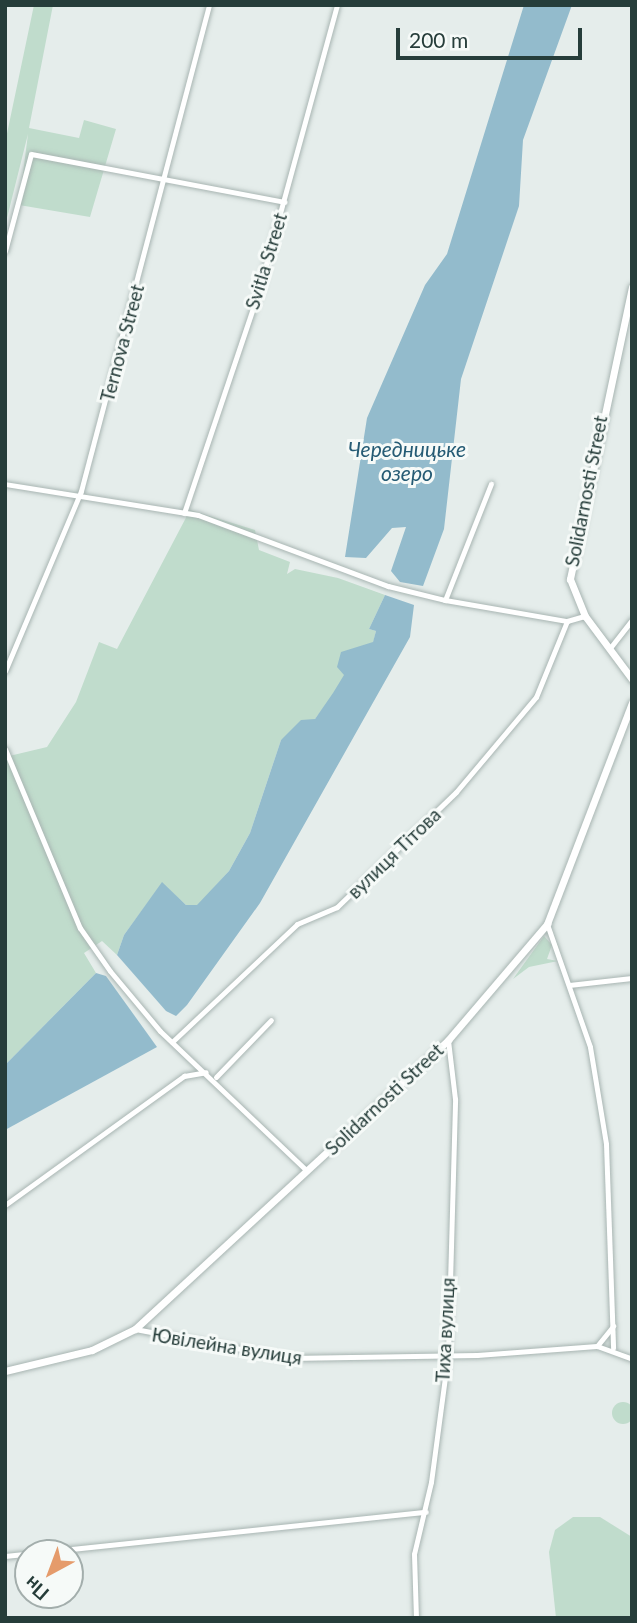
<!DOCTYPE html>
<meta charset="utf-8">
<style>
body{margin:0}
#map{position:relative;width:637px;height:1623px;overflow:hidden;background:#e5edeb;font-family:Lato,sans-serif}
div>[style]{position:absolute}
.green>*{inset:0;background:#c0dccc}
.round{border-radius:50%}
.water>*{inset:0;background:#93bbcc}
.roads{filter:drop-shadow(0 0 2px #a8b5b2) drop-shadow(0 0 2px #a8b5b2)}
.minor>*{height:5px;margin:-2.5px;padding:0 2.5px;transform-origin:2.5px;border-radius:2.5px;background:#fff}
.secondary>*{height:7px;margin:-3.5px;padding:0 3.5px;transform-origin:3.5px;border-radius:3.5px;background:#fff}
span{translate:-50% -50%;white-space:nowrap;text-align:center;line-height:1.15;-webkit-text-stroke:6px #f6faf8;paint-order:stroke}
.street-label{font-size:19px;color:#263d3a}
.water-label{font-size:21px;color:#255b74;font-style:italic}
.frame{position:absolute;inset:0;border:7px solid #263d3a;pointer-events:none}
.north{position:absolute;left:14px;top:1539px;width:70px;height:70px;box-sizing:border-box;background:#f6faf8;border:2px solid #a3aeac;border-radius:50%;rotate:221deg;font-size:19px;font-weight:700;line-height:28px;text-align:center;color:#263d3a}
.north::after{content:'';display:block;margin:auto;width:24px;height:32px;background:#e59b6b;clip-path:polygon(50% 0,100% 100%,50% 72%,0 100%)}
.scale{position:absolute;left:396px;top:28px;width:186px;height:32px;box-sizing:border-box;border:4px solid #263d3a;border-top:0;padding-left:9px;font-size:21px;line-height:24px;white-space:nowrap;color:#263d3a;-webkit-text-stroke:5px #f6faf8;paint-order:stroke}
</style>
<div id="map">
<div class="green">
<div style="clip-path:polygon(34px 5px,53px 5px,29px 128px,79px 138px,84px 120px,116px 129px,90px 217px,19px 205px,28px 134px,5px 226px,5px 143px)"></div>
<div style="clip-path:polygon(190px 510px,255px 530px,259px 550px,290px 562px,287px 574px,295px 569px,338px 578px,385px 595px,369px 629px,376px 631px,373px 643px,315px 719px,281px 740px,250px 833px,229px 871px,198px 905px,186px 905px,162px 883px,124px 935px,117px 955px,102px 941px,84px 953px,96px 973px,5px 1065px,5px 757px,47px 747px,76px 702px,99px 642px,117px 649px)"></div>
<div style="clip-path:polygon(544px 936px,552px 945px,547px 959px,558px 961px,529px 967px,513px 979px)"></div>
<div class="round" style="left:612px;top:1402px;width:22px;height:22px"></div>
<div style="clip-path:polygon(573px 1517px,600px 1517px,632px 1537px,632px 1618px,556px 1618px,549px 1552px,555px 1530px)"></div>
</div>
<div class="water">
<div style="clip-path:polygon(524px 5px,572px 5px,523px 140px,519px 206px,461px 379px,444px 529px,423px 586px,400px 582px,391px 571px,406px 527px,392px 528px,366px 558px,345px 557px,367px 418px,425px 285px,447px 254px)"></div>
<div style="clip-path:polygon(385px 595px,414px 605px,410px 637px,260px 903px,187px 1005px,176px 1016px,166px 1011px,117px 955px,124px 935px,162px 882px,186px 905px,197px 905px,229px 871px,250px 833px,281px 740px,301px 720px,315px 719px,333px 693px,344px 675px,337px 667px,341px 652px,373px 642px,376px 631px,369px 629px)"></div>
<div style="clip-path:polygon(96px 973px,106px 976px,157px 1047px,5px 1130px,5px 1065px)"></div>
</div>
<div class="roads">
<div class="minor">
<div style="left:5px;top:251px;width:100px;rotate:-75deg"></div>
<div style="left:31px;top:154px;width:258px;rotate:10.7deg"></div>
<div style="left:5px;top:484px;width:195px;rotate:9.1deg"></div>
<div style="left:198px;top:515px;width:203px;rotate:20.5deg"></div>
<div style="left:388px;top:586px;width:59px;rotate:13.8deg"></div>
<div style="left:445px;top:600px;width:124px;rotate:9.8deg"></div>
<div style="left:567px;top:621px;width:19px;rotate:-16deg"></div>
<div style="left:184px;top:513px;width:235px;rotate:-71.4deg"></div>
<div style="left:259px;top:290px;width:295px;rotate:-74.7deg"></div>
<div style="left:445px;top:600px;width:125px;rotate:-68.4deg"></div>
<div style="left:610px;top:648px;width:36px;rotate:-52deg"></div>
<div style="left:5px;top:671px;width:195px;rotate:-67.1deg"></div>
<div style="left:81px;top:491px;width:503px;rotate:-75.24deg"></div>
<div style="left:5px;top:749px;width:194px;rotate:67.3deg"></div>
<div style="left:80px;top:928px;width:52px;rotate:55.1deg"></div>
<div style="left:110px;top:971px;width:78px;rotate:50.2deg"></div>
<div style="left:160px;top:1031px;width:202px;rotate:43.6deg"></div>
<div style="left:547px;top:924px;width:130px;rotate:70.7deg"></div>
<div style="left:590px;top:1047px;width:98px;rotate:80.6deg"></div>
<div style="left:606px;top:1144px;width:204px;rotate:88deg"></div>
<div style="left:569px;top:985px;width:63px;rotate:-6.3deg"></div>
<div style="left:172px;top:1042px;width:172px;rotate:-43.3deg"></div>
<div style="left:297px;top:924px;width:43px;rotate:-23deg"></div>
<div style="left:337px;top:907px;width:165px;rotate:-44deg"></div>
<div style="left:456px;top:792px;width:124px;rotate:-49.9deg"></div>
<div style="left:536px;top:697px;width:82px;rotate:-67.8deg"></div>
<div style="left:216px;top:1077px;width:79px;rotate:-46deg"></div>
<div style="left:5px;top:1205px;width:221px;rotate:-35.8deg"></div>
<div style="left:184px;top:1076px;width:22px;rotate:-10deg"></div>
<div style="left:135px;top:1329px;width:157px;rotate:10.7deg"></div>
<div style="left:289px;top:1358px;width:188px;rotate:-0.9deg"></div>
<div style="left:477px;top:1355px;width:120px;rotate:-4.3deg"></div>
<div style="left:597px;top:1346px;width:37px;rotate:20deg"></div>
<div style="left:597px;top:1346px;width:26px;rotate:-51deg"></div>
<div style="left:5px;top:1556px;width:423px;rotate:-6deg"></div>
<div style="left:416px;top:1618px;width:64px;rotate:-91.8deg"></div>
<div style="left:414px;top:1554px;width:74px;rotate:-76.7deg"></div>
<div style="left:431px;top:1482px;width:129px;rotate:-82.4deg"></div>
<div style="left:448px;top:1354px;width:255px;rotate:-88.4deg"></div>
<div style="left:455px;top:1099px;width:59px;rotate:-96.8deg"></div>
</div>
<div class="secondary">
<div style="left:632px;top:287px;width:299px;rotate:102deg"></div>
<div style="left:570px;top:579px;width:40px;rotate:68deg"></div>
<div style="left:585px;top:616px;width:79px;rotate:53.3deg"></div>
<div style="left:5px;top:1371px;width:89px;rotate:-13.6deg"></div>
<div style="left:92px;top:1350px;width:48px;rotate:-26deg"></div>
<div style="left:135px;top:1329px;width:426px;rotate:-42.7deg"></div>
<div style="left:448px;top:1040px;width:153px;rotate:-49.5deg"></div>
<div style="left:547px;top:924px;width:237px;rotate:-69deg"></div>
</div>
</div>
<div class="street-label">
<span style="left:266px;top:261px;rotate:-73deg">Svitla Street</span>
<span style="left:122px;top:343px;rotate:-75deg">Ternova Street</span>
<span style="left:586px;top:491px;rotate:-79deg">Solidarnosti Street</span>
<span style="left:394px;top:853px;rotate:-44deg">вулиця Тітова</span>
<span style="left:384px;top:1099px;rotate:-43deg">Solidarnosti Street</span>
<span style="left:445px;top:1330px;rotate:-87deg">Тиха вулиця</span>
<span style="left:227px;top:1346px;rotate:9deg">Ювілейна вулиця</span>
</div>
<div class="water-label">
<span style="left:407px;top:461px">Чередницьке<br>озеро</span>
</div>
<div class="frame"></div>
<div class="north">Пн</div>
<div class="scale">200 m</div>
</div>
